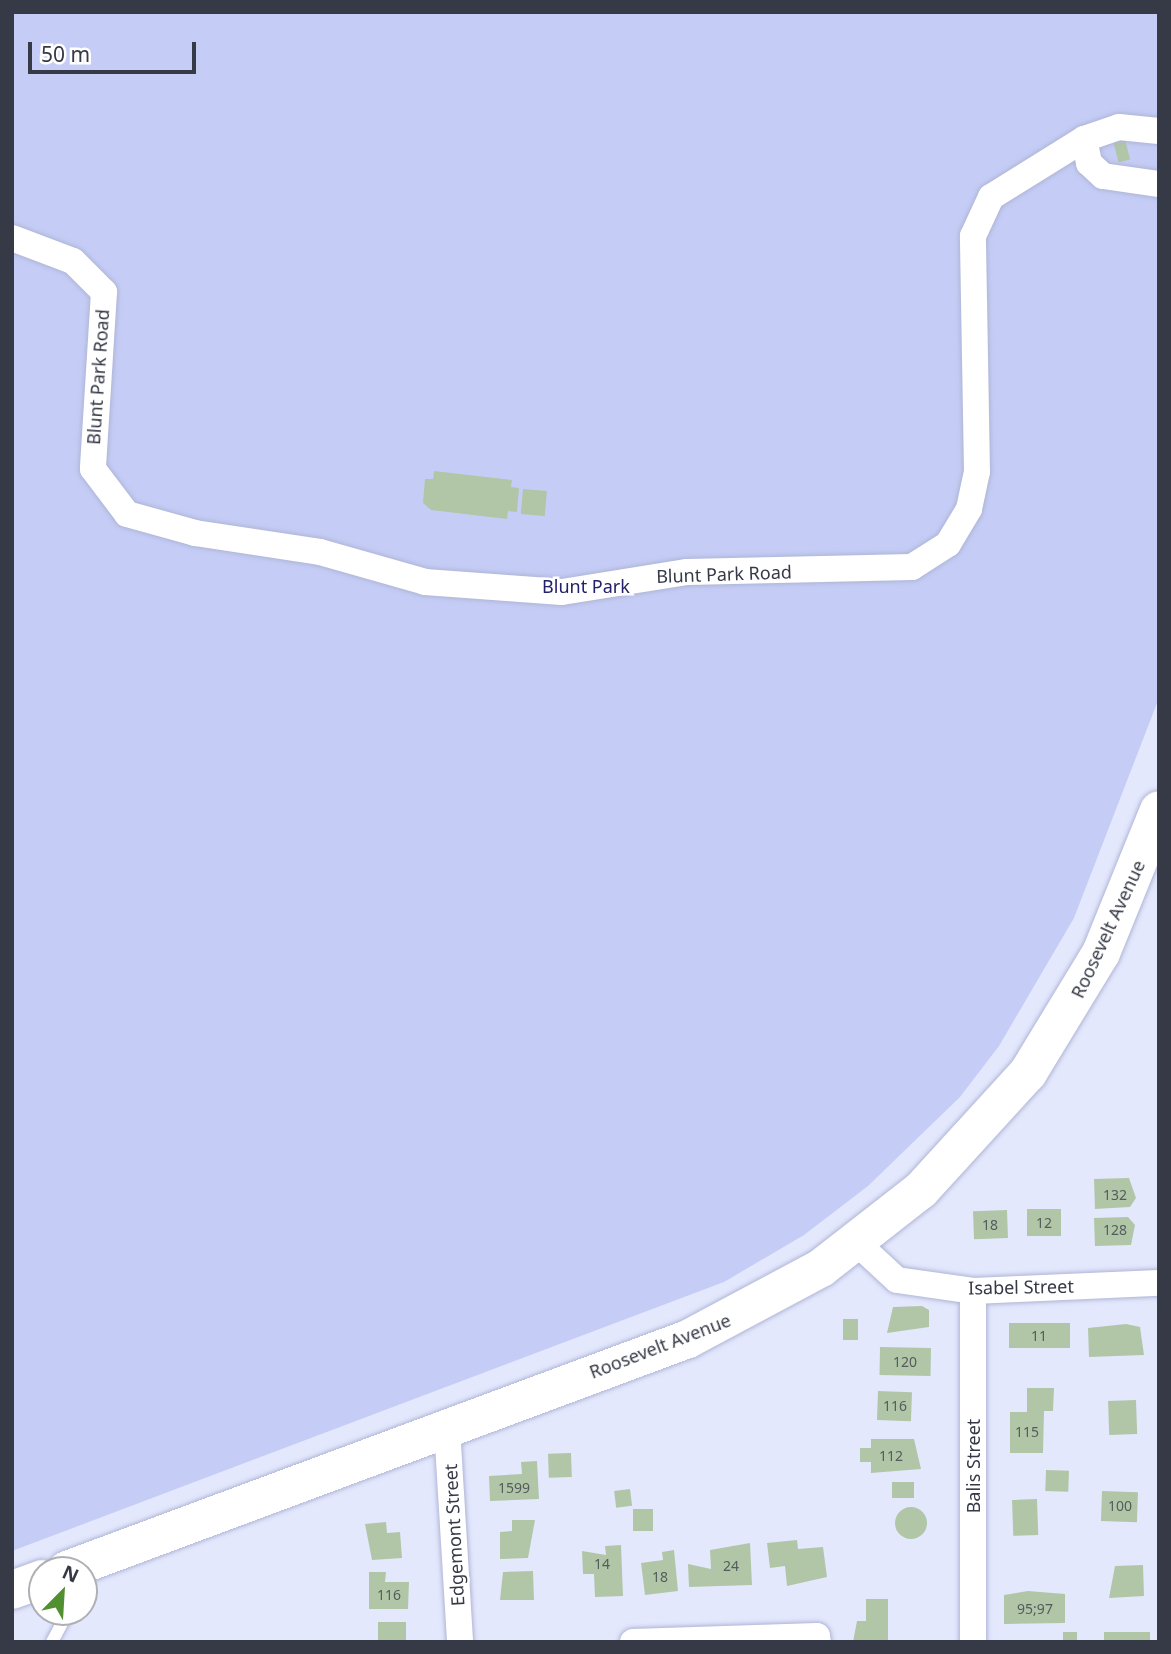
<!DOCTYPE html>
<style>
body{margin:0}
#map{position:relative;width:1171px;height:1654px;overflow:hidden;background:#e4e8fd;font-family:"Noto Sans",sans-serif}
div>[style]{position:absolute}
.green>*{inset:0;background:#c5cdf6}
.building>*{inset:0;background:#b0c6a7;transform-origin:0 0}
.round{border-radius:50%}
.roads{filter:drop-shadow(0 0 2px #afb5d6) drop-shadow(0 0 2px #afb5d6)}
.lane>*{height:12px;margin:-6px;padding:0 6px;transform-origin:6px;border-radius:6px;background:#fff}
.street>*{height:26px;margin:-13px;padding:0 13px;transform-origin:13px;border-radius:13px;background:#fff}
.primary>*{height:38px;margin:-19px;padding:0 19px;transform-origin:19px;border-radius:19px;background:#fff}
span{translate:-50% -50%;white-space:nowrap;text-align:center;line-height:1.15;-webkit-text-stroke:5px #fff;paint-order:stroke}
.number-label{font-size:14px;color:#545c5e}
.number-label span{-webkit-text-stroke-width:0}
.street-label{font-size:18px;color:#363946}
.park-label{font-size:18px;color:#22206a}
.frame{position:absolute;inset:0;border:14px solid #363946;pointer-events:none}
.north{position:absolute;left:28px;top:1556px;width:70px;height:70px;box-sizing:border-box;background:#fff;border:2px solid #afb0b5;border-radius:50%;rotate:24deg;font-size:19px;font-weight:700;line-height:28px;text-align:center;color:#363946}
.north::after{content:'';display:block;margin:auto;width:24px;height:32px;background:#509031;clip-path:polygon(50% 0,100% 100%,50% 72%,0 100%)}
.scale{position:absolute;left:28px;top:42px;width:168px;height:32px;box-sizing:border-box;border:4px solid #363946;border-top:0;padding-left:9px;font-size:21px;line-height:24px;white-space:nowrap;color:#363946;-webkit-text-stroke:5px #fff;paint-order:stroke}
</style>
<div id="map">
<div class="green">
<div style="clip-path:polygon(12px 12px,1159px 12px,1159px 698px,1074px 918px,999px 1046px,960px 1097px,868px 1186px,804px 1235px,724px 1282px,12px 1551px)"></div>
</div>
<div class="building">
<div style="left:1125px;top:139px;width:21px;height:12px;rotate:76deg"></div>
<div style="clip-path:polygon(434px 471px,512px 480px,511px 487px,519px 488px,517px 512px,508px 511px,507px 519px,431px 510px,423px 503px,425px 479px,433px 479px)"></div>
<div style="left:523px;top:489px;width:24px;height:25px;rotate:5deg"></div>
<div style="clip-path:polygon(1129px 1178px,1136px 1198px,1130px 1207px,1095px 1209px,1094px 1179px)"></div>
<div style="left:1027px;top:1209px;width:34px;height:27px"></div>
<div style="left:1007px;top:1210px;width:28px;height:34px;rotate:88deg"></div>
<div style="clip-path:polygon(1128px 1217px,1135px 1225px,1131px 1245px,1095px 1246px,1094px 1218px)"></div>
<div style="clip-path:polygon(922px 1306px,929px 1310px,929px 1327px,887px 1333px,893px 1307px)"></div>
<div style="left:858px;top:1319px;width:21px;height:15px;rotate:90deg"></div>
<div style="left:1009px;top:1323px;width:61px;height:25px"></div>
<div style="clip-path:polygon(1126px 1324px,1140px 1327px,1144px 1355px,1089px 1357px,1088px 1328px)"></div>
<div style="left:880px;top:1347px;width:51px;height:28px;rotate:1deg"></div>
<div style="clip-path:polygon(1027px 1388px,1054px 1388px,1053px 1411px,1044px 1411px,1043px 1453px,1010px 1453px,1010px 1412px,1027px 1412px)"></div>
<div style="left:878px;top:1391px;width:34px;height:29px;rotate:2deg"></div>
<div style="left:1136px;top:1400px;width:34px;height:28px;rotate:88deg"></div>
<div style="clip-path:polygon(871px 1439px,914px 1439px,921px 1469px,871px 1473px,871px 1462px,860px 1462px,860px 1448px,871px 1448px)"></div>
<div style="left:571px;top:1453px;width:24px;height:23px;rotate:88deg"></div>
<div style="clip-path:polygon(537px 1461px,539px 1499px,490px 1501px,489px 1476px,522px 1474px,521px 1462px)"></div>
<div style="left:1046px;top:1470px;width:23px;height:21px;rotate:2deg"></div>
<div style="left:892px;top:1482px;width:22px;height:16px"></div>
<div style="left:630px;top:1489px;width:17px;height:16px;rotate:83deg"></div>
<div style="left:1102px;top:1491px;width:36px;height:30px;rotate:2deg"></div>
<div style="left:1037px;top:1499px;width:36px;height:25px;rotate:88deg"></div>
<div class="round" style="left:895px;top:1507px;width:32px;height:32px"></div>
<div style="left:633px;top:1509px;width:20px;height:22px"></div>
<div style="clip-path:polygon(512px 1520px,535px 1520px,528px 1558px,500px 1559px,500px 1532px,512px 1531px)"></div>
<div style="clip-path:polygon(386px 1522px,387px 1533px,400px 1532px,402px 1558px,372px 1560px,365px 1524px)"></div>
<div style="clip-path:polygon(797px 1540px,798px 1549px,823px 1547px,827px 1577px,787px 1586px,785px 1566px,770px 1568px,767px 1543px)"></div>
<div style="clip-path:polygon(750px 1543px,752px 1585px,689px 1587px,688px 1564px,711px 1569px,710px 1550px)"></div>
<div style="clip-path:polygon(621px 1545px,623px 1596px,595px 1597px,594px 1574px,583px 1574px,582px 1551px,606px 1555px,605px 1546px)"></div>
<div style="clip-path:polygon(674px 1550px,678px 1591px,645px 1595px,641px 1563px,663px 1560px,662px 1552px)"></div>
<div style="clip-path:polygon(1143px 1565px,1144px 1596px,1109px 1598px,1115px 1566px)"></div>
<div style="clip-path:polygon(533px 1571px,534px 1600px,500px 1600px,503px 1572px)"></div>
<div style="clip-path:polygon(369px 1572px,386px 1572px,385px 1582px,409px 1582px,408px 1609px,369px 1609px)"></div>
<div style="clip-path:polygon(1028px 1591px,1065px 1594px,1065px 1623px,1004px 1624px,1004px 1595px)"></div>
<div style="clip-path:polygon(866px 1599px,888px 1599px,888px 1642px,853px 1642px,857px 1621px,866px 1621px)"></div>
<div style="left:406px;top:1622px;width:20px;height:28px;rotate:90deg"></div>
<div style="left:1063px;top:1632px;width:14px;height:10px"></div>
<div style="left:1150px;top:1632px;width:10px;height:46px;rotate:90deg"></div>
</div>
<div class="roads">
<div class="lane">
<div style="left:52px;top:1642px;width:34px;rotate:-62deg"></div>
</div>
<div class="street">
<div style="left:1084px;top:139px;width:25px;rotate:78deg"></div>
<div style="left:1089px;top:163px;width:19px;rotate:43deg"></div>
<div style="left:1103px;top:176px;width:57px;rotate:8.1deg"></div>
<div style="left:12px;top:238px;width:65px;rotate:20.7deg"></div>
<div style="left:73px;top:261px;width:44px;rotate:45deg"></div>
<div style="left:104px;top:292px;width:177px;rotate:93.6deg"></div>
<div style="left:93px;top:469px;width:56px;rotate:52.9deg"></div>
<div style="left:127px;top:514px;width:71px;rotate:15.6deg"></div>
<div style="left:195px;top:533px;width:126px;rotate:8.6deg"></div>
<div style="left:320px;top:552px;width:109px;rotate:15.9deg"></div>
<div style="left:425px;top:582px;width:137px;rotate:4.2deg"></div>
<div style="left:562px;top:592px;width:127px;rotate:-9.1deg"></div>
<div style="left:687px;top:572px;width:225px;rotate:-1.3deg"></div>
<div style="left:912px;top:567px;width:43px;rotate:-32.6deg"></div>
<div style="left:948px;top:544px;width:41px;rotate:-59deg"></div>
<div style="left:969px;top:509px;width:38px;rotate:-78deg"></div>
<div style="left:977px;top:472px;width:236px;rotate:-91deg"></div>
<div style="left:973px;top:236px;width:43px;rotate:-65.2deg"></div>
<div style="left:991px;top:197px;width:110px;rotate:-31.9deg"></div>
<div style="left:1084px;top:139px;width:37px;rotate:-19deg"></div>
<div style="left:1119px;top:127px;width:40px;rotate:5.7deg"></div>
<div style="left:857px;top:1243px;width:54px;rotate:42.8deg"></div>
<div style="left:897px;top:1280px;width:77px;rotate:8.2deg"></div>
<div style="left:973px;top:1291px;width:186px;rotate:-2.5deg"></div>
<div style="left:973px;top:1291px;width:351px;rotate:90deg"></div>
<div style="left:447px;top:1428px;width:214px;rotate:86.5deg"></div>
<div style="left:633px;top:1642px;width:184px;rotate:-1.9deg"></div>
<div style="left:817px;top:1636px;width:6px;rotate:81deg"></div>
</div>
<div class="primary">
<div style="left:67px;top:1570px;width:663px;rotate:-20.4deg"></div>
<div style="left:688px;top:1339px;width:151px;rotate:-28.1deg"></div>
<div style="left:821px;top:1268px;width:127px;rotate:-38deg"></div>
<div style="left:921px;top:1190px;width:159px;rotate:-47.6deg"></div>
<div style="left:1028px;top:1073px;width:140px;rotate:-58.7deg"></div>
<div style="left:1101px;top:953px;width:154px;rotate:-67.9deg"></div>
<div style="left:12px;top:1590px;width:32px;rotate:-20deg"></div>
</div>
</div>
<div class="number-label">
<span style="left:1115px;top:1195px">132</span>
<span style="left:1044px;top:1223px">12</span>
<span style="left:990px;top:1225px">18</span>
<span style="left:1115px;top:1230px">128</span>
<span style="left:1039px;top:1336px">11</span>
<span style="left:905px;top:1362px">120</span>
<span style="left:895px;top:1406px">116</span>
<span style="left:1027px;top:1432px">115</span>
<span style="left:891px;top:1456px">112</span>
<span style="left:514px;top:1488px">1599</span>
<span style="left:1120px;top:1506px">100</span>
<span style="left:602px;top:1564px">14</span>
<span style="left:731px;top:1566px">24</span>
<span style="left:660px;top:1577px">18</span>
<span style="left:389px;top:1595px">116</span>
<span style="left:1035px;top:1609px">95;97</span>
</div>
<div class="street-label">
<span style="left:98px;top:377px;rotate:-86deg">Blunt Park Road</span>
<span style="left:724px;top:574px;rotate:-2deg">Blunt Park Road</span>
<span style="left:1108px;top:929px;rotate:-65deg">Roosevelt Avenue</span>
<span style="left:1021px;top:1287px;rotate:-1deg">Isabel Street</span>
<span style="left:660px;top:1346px;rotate:-21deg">Roosevelt Avenue</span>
<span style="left:973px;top:1466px;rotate:-90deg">Balis Street</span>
<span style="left:454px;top:1535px;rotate:-93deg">Edgemont Street</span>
</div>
<div class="park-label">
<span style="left:586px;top:586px">Blunt Park</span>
</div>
<div class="frame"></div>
<div class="north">N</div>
<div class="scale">50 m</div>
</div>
